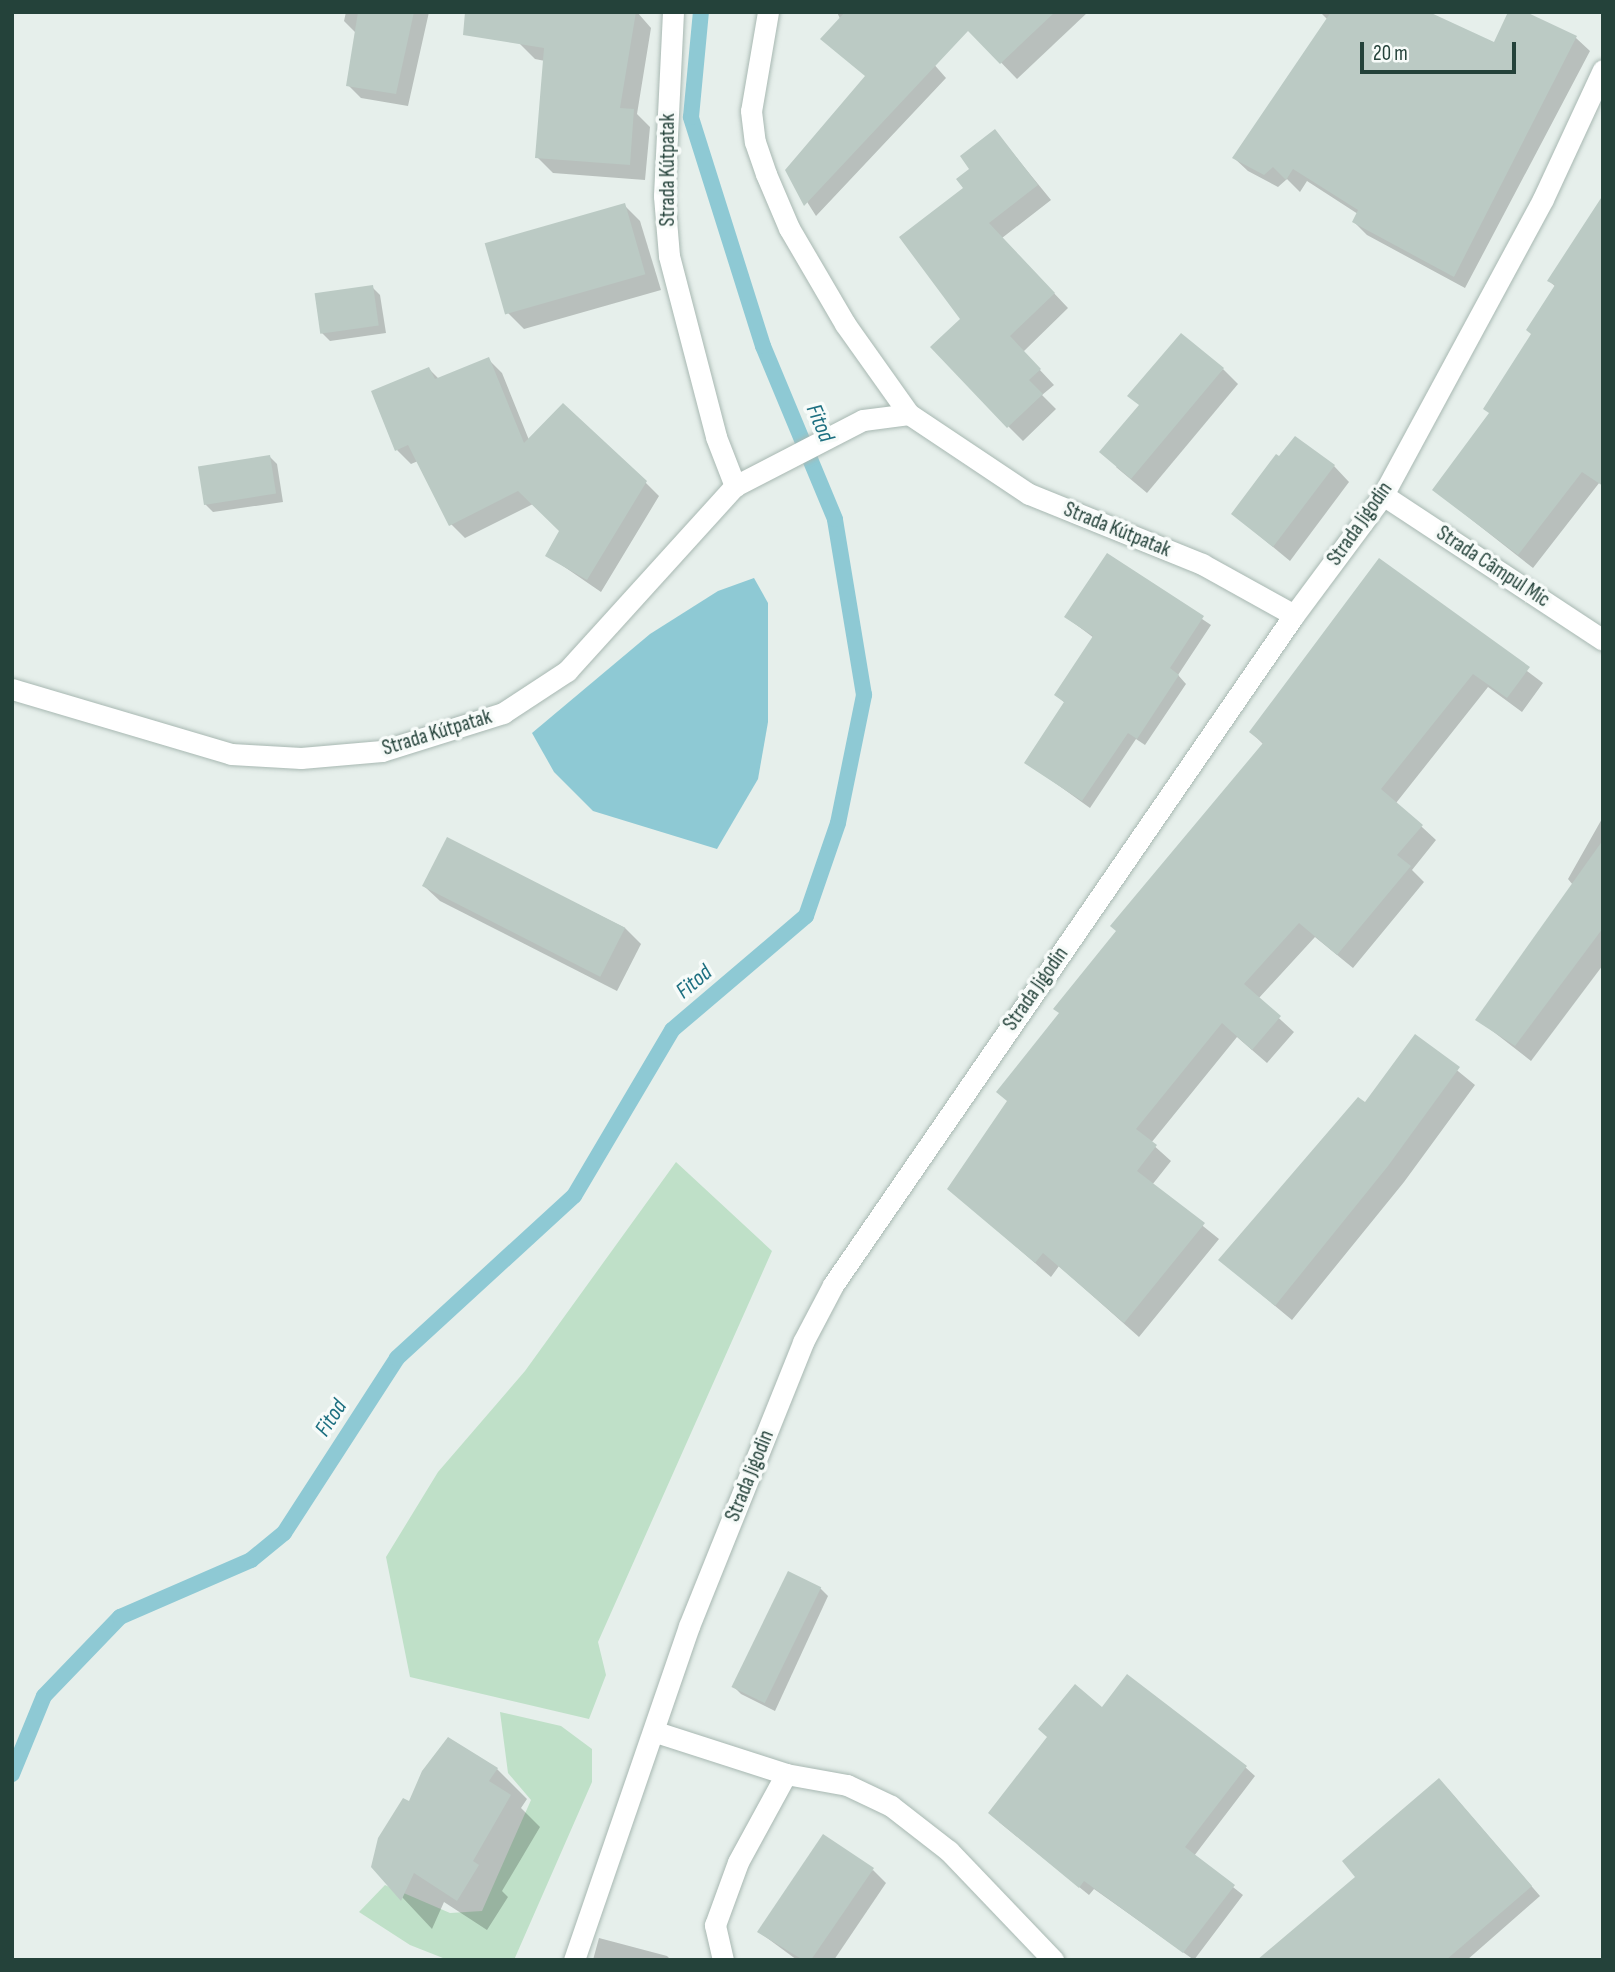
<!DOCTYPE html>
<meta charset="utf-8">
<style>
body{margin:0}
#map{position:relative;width:1615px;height:1972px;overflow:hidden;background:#e6efeb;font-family:"Sofia Sans Condensed",sans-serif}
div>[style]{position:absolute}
.green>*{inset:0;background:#bfe0c8}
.water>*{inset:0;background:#8ec9d4}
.shadow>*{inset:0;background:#0003}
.stream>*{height:16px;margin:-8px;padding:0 8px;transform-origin:8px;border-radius:8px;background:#8ec9d4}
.building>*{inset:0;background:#bbcac4;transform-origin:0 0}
.roads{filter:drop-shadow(0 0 2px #a8b8b2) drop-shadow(0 0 2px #a8b8b2)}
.service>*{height:21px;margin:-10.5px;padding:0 10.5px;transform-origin:10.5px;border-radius:10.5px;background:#fff}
.minor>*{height:21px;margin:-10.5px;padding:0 10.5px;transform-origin:10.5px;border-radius:10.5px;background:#fff}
span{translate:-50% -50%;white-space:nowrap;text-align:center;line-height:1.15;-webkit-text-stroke:7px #f7fbf9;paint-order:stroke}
.street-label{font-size:21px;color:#24423a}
.water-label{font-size:23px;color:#1c6f80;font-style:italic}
.frame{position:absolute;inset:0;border:14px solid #24423a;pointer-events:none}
.scale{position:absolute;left:1360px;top:42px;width:156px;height:32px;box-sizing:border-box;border:4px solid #24423a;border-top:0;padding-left:9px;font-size:21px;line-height:24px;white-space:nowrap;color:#24423a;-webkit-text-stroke:5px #f7fbf9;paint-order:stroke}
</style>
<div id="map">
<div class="green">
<div style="clip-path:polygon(676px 1162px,772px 1251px,598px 1642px,606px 1675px,589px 1719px,410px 1677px,386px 1557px,438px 1472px,525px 1371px)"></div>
<div style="clip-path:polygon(500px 1712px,561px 1726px,592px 1749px,592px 1782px,514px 1960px,448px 1960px,410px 1945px,359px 1912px,385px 1885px,450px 1913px,482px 1911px,531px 1800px,508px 1773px)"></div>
</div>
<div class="water">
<div style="clip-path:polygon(754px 578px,768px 603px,768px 722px,758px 779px,717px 849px,593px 811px,554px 772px,532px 733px,650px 634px,718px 591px)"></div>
</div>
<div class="shadow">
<div style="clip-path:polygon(346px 12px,429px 12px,408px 106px,361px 98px,348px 85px,356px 33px,344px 21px)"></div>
<div style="clip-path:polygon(526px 12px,637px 12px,651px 28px,637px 114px,650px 127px,645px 180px,553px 173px,537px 157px,545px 61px,535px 59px,519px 43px)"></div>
<div style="clip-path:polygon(837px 12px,888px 12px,946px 78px,816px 216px,787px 170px,866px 77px)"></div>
<div style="clip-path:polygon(975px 12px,1088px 12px,1017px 79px,963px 23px)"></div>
<div style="clip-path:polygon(1320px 12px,1425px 12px,1494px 44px,1522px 12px,1576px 38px,1590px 51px,1465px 288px,1367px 235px,1354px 222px,1358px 214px,1307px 181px,1300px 192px,1287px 179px,1278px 187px,1248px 171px,1234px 158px,1328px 20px)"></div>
<div style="clip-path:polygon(995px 131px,1051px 200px,1002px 238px,1068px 308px,1023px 352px,1054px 385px,1042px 395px,1056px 409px,1023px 441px,1008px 426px,962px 319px,966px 188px)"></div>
<div style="clip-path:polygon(1603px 197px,1603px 478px,1533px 568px,1434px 490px,1491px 415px,1556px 287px,1549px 281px)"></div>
<div style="clip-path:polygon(624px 205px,640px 221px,661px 290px,524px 329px,508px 313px)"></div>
<div style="clip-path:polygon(372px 287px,380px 295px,386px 333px,330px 341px,322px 333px)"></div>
<div style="clip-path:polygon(488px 359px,502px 373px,529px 440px,645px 482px,659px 496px,601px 592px,547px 555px,561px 531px,533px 504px,465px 538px,451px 524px,418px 461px,411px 464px,397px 450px,429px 369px,439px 379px)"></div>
<div style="clip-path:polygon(1223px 369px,1238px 384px,1147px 493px,1116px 467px)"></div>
<div style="clip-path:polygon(270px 457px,277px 464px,283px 502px,213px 512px,205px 504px)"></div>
<div style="clip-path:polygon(1334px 466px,1349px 482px,1290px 561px,1233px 514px)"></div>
<div style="clip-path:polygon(1107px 555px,1211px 625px,1178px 675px,1186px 684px,1145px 745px,1136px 739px,1090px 808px,1026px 762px,1065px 703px,1056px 695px,1094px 638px,1066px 617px)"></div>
<div style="clip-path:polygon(1380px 560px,1543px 683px,1522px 712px,1488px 687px,1396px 803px,1436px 840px,1412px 870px,1424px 882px,1353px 968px,1315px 937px,1258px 999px,1294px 1032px,1267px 1063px,1237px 1037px,1151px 1143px,1171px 1161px,1152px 1185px,1219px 1239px,1139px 1337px,1059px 1266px,1051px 1277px,950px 1189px,1264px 745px,1251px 732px)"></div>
<div style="clip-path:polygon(1603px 817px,1603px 965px,1531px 1061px,1477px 1019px,1573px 885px,1568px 879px)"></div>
<div style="clip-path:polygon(447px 839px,625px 928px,641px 944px,617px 991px,440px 901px,424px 886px)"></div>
<div style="clip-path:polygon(1415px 1036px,1475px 1085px,1404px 1182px,1292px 1320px,1220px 1260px,1365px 1104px)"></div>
<div style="clip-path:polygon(820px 1588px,828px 1596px,775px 1711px,741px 1694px,734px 1687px)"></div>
<div style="clip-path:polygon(1245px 1767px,1255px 1776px,1194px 1856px,1243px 1895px,1194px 1960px,1094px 1889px,1089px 1895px,999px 1822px)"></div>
<div style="clip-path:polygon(497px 1769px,527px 1799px,521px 1808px,540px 1827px,502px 1891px,508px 1897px,487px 1930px,444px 1902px,432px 1929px,373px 1866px,410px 1803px)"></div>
<div style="clip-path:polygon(1448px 1789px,1540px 1896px,1467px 1960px,1260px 1960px,1358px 1877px)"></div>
<div style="clip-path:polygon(873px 1870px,886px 1883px,834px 1960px,797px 1960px,759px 1932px)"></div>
<div style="clip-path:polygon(599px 1938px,667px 1956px,671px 1960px,593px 1960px)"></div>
</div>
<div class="stream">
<div style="left:12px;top:1774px;width:84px;rotate:-67.7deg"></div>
<div style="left:44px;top:1696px;width:110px;rotate:-46.1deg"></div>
<div style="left:120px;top:1617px;width:143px;rotate:-23.5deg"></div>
<div style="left:251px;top:1560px;width:43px;rotate:-39.3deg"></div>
<div style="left:284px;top:1533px;width:208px;rotate:-57.1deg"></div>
<div style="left:397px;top:1358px;width:240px;rotate:-42.5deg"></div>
<div style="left:574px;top:1196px;width:193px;rotate:-59.4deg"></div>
<div style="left:672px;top:1030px;width:176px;rotate:-40.4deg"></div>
<div style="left:806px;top:916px;width:98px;rotate:-71deg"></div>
<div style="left:838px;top:823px;width:131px;rotate:-78.5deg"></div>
<div style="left:864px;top:695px;width:178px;rotate:-99.4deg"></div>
<div style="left:835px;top:519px;width:187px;rotate:-112.6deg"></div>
<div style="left:763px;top:346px;width:240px;rotate:-107.5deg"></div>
<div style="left:691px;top:117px;width:105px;rotate:-84.6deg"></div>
</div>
<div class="building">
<div style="clip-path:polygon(358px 12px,414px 12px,396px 94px,346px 86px)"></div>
<div style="clip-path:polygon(465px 12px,636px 12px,620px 108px,634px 109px,630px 165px,535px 158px,544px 48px,463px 35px)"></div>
<div style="clip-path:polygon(845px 12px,1055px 12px,1000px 64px,968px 31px,804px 206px,785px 170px,865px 76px,820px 39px)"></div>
<div style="clip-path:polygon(1331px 12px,1429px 12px,1494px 42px,1508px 12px,1526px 12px,1577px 36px,1454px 277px,1352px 222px,1358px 210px,1293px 169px,1286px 180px,1273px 167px,1264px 175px,1232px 158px)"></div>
<div style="clip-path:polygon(995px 129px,1038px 185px,989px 223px,1055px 293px,1010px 336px,1041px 369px,1029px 380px,1043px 394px,1007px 428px,930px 347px,960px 319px,899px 237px,963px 188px,956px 179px,969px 169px,960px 156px)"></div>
<div style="clip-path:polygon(1603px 195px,1603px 486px,1582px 472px,1518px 555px,1432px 490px,1489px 413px,1483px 409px,1531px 334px,1526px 330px,1555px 285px,1547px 281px)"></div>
<div style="left:625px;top:203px;width:74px;height:146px;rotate:74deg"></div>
<div style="left:373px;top:285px;width:41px;height:59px;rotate:82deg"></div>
<div style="clip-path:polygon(1181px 333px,1224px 368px,1131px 479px,1099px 452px,1139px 405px,1127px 396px)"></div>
<div style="clip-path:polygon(489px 357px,524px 443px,563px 403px,647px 481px,587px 580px,545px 556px,559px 531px,518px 491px,449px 526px,408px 445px,395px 451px,371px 391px,429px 367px,435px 379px)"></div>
<div style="clip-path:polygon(1295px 436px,1335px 465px,1273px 547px,1231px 514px,1276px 454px,1279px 456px)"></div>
<div style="left:270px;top:455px;width:39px;height:73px;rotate:81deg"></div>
<div style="clip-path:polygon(1107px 553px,1204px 616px,1170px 668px,1179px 675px,1137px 739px,1128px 733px,1082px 801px,1024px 763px,1064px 702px,1054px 695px,1093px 636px,1064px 617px)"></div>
<div style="clip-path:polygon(1379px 558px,1530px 667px,1507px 698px,1473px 674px,1381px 789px,1423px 825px,1397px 855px,1411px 866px,1337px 955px,1299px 923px,1244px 984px,1281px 1016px,1252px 1050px,1222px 1023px,1136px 1129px,1157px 1145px,1137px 1171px,1205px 1223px,1124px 1323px,1043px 1253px,1035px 1263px,947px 1189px,1007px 1101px,996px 1092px,1059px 1013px,1053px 1009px,1116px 931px,1110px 926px,1263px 743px,1249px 732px)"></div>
<div style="left:447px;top:837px;width:200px;height:55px;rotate:27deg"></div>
<div style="clip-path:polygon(1603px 840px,1603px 928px,1515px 1046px,1475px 1020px)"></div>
<div style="clip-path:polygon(1415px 1034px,1460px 1067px,1388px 1166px,1275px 1306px,1218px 1260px,1358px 1097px,1365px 1102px)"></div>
<div style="left:788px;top:1571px;width:37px;height:129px;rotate:26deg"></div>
<div style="clip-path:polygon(1127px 1674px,1247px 1766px,1185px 1847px,1235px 1885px,1183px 1953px,1084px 1881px,1079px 1888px,988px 1813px,1047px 1737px,1038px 1729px,1075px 1684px,1102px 1707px)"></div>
<div style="clip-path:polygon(448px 1737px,498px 1768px,489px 1781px,511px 1795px,473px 1861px,479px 1865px,457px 1901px,414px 1873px,401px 1901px,371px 1867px,378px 1838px,403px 1798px,409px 1801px,422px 1771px)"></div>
<div style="clip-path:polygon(1439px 1778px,1532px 1886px,1446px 1960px,1257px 1960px,1355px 1877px,1342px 1861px)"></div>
<div style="clip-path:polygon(823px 1834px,874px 1868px,811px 1960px,803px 1960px,757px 1932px)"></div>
</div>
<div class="roads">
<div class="service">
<div style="left:656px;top:1732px;width:137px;rotate:17.9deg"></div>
<div style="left:786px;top:1774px;width:62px;rotate:10.2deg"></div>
<div style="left:847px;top:1785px;width:49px;rotate:25.5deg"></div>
<div style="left:891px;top:1806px;width:73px;rotate:37.8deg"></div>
<div style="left:949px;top:1851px;width:151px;rotate:46.3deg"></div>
<div style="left:723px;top:1960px;width:36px;rotate:-103deg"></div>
<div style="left:715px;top:1925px;width:67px;rotate:-69.9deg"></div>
<div style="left:738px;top:1862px;width:100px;rotate:-61.4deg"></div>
</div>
<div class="minor">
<div style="left:673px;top:12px;width:184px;rotate:92.8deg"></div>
<div style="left:664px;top:196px;width:60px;rotate:85.2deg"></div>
<div style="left:669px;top:256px;width:187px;rotate:75.4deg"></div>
<div style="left:716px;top:437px;width:53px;rotate:68.8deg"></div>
<div style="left:735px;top:486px;width:144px;rotate:-27.3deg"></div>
<div style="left:863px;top:420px;width:46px;rotate:-7.4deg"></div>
<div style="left:909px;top:414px;width:144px;rotate:33.7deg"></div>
<div style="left:1029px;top:494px;width:187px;rotate:22deg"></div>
<div style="left:1202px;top:564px;width:105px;rotate:29deg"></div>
<div style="left:768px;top:12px;width:100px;rotate:99.7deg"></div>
<div style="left:751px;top:111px;width:31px;rotate:83deg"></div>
<div style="left:755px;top:142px;width:34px;rotate:71deg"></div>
<div style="left:766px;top:174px;width:59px;rotate:66.9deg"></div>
<div style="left:789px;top:228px;width:111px;rotate:59.7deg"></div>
<div style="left:845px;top:324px;width:110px;rotate:54.6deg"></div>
<div style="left:1383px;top:495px;width:263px;rotate:33.4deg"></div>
<div style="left:12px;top:689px;width:228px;rotate:16.5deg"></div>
<div style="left:231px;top:754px;width:70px;rotate:3.3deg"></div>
<div style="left:301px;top:758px;width:81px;rotate:-4.9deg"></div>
<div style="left:382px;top:751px;width:127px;rotate:-17.4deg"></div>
<div style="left:503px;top:713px;width:77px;rotate:-33.3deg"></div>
<div style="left:567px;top:671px;width:250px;rotate:-47.8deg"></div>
<div style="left:574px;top:1960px;width:353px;rotate:-71deg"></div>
<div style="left:689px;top:1626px;width:306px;rotate:-68.1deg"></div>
<div style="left:803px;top:1342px;width:64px;rotate:-62.2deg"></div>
<div style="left:833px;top:1285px;width:813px;rotate:-55.47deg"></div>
<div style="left:1294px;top:615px;width:149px;rotate:-53.4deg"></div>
<div style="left:1383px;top:495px;width:336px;rotate:-61.6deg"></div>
<div style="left:1543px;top:199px;width:142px;rotate:-65.1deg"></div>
</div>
</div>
<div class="street-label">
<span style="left:668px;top:170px;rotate:-90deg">Strada Kútpatak</span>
<span style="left:1360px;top:524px;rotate:-55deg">Strada Jigodin</span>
<span style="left:1117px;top:530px;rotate:22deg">Strada Kútpatak</span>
<span style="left:1493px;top:567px;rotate:33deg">Strada Câmpul Mic</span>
<span style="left:437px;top:733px;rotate:-17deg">Strada Kútpatak</span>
<span style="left:1036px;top:989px;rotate:-55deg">Strada Jigodin</span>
<span style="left:750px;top:1476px;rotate:-68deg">Strada Jigodin</span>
</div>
<div class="water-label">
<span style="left:820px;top:423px;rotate:67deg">Fitod</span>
<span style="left:694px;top:982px;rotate:-40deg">Fitod</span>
<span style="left:331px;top:1418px;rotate:-57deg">Fitod</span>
</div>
<div class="frame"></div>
<div class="scale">20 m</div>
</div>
